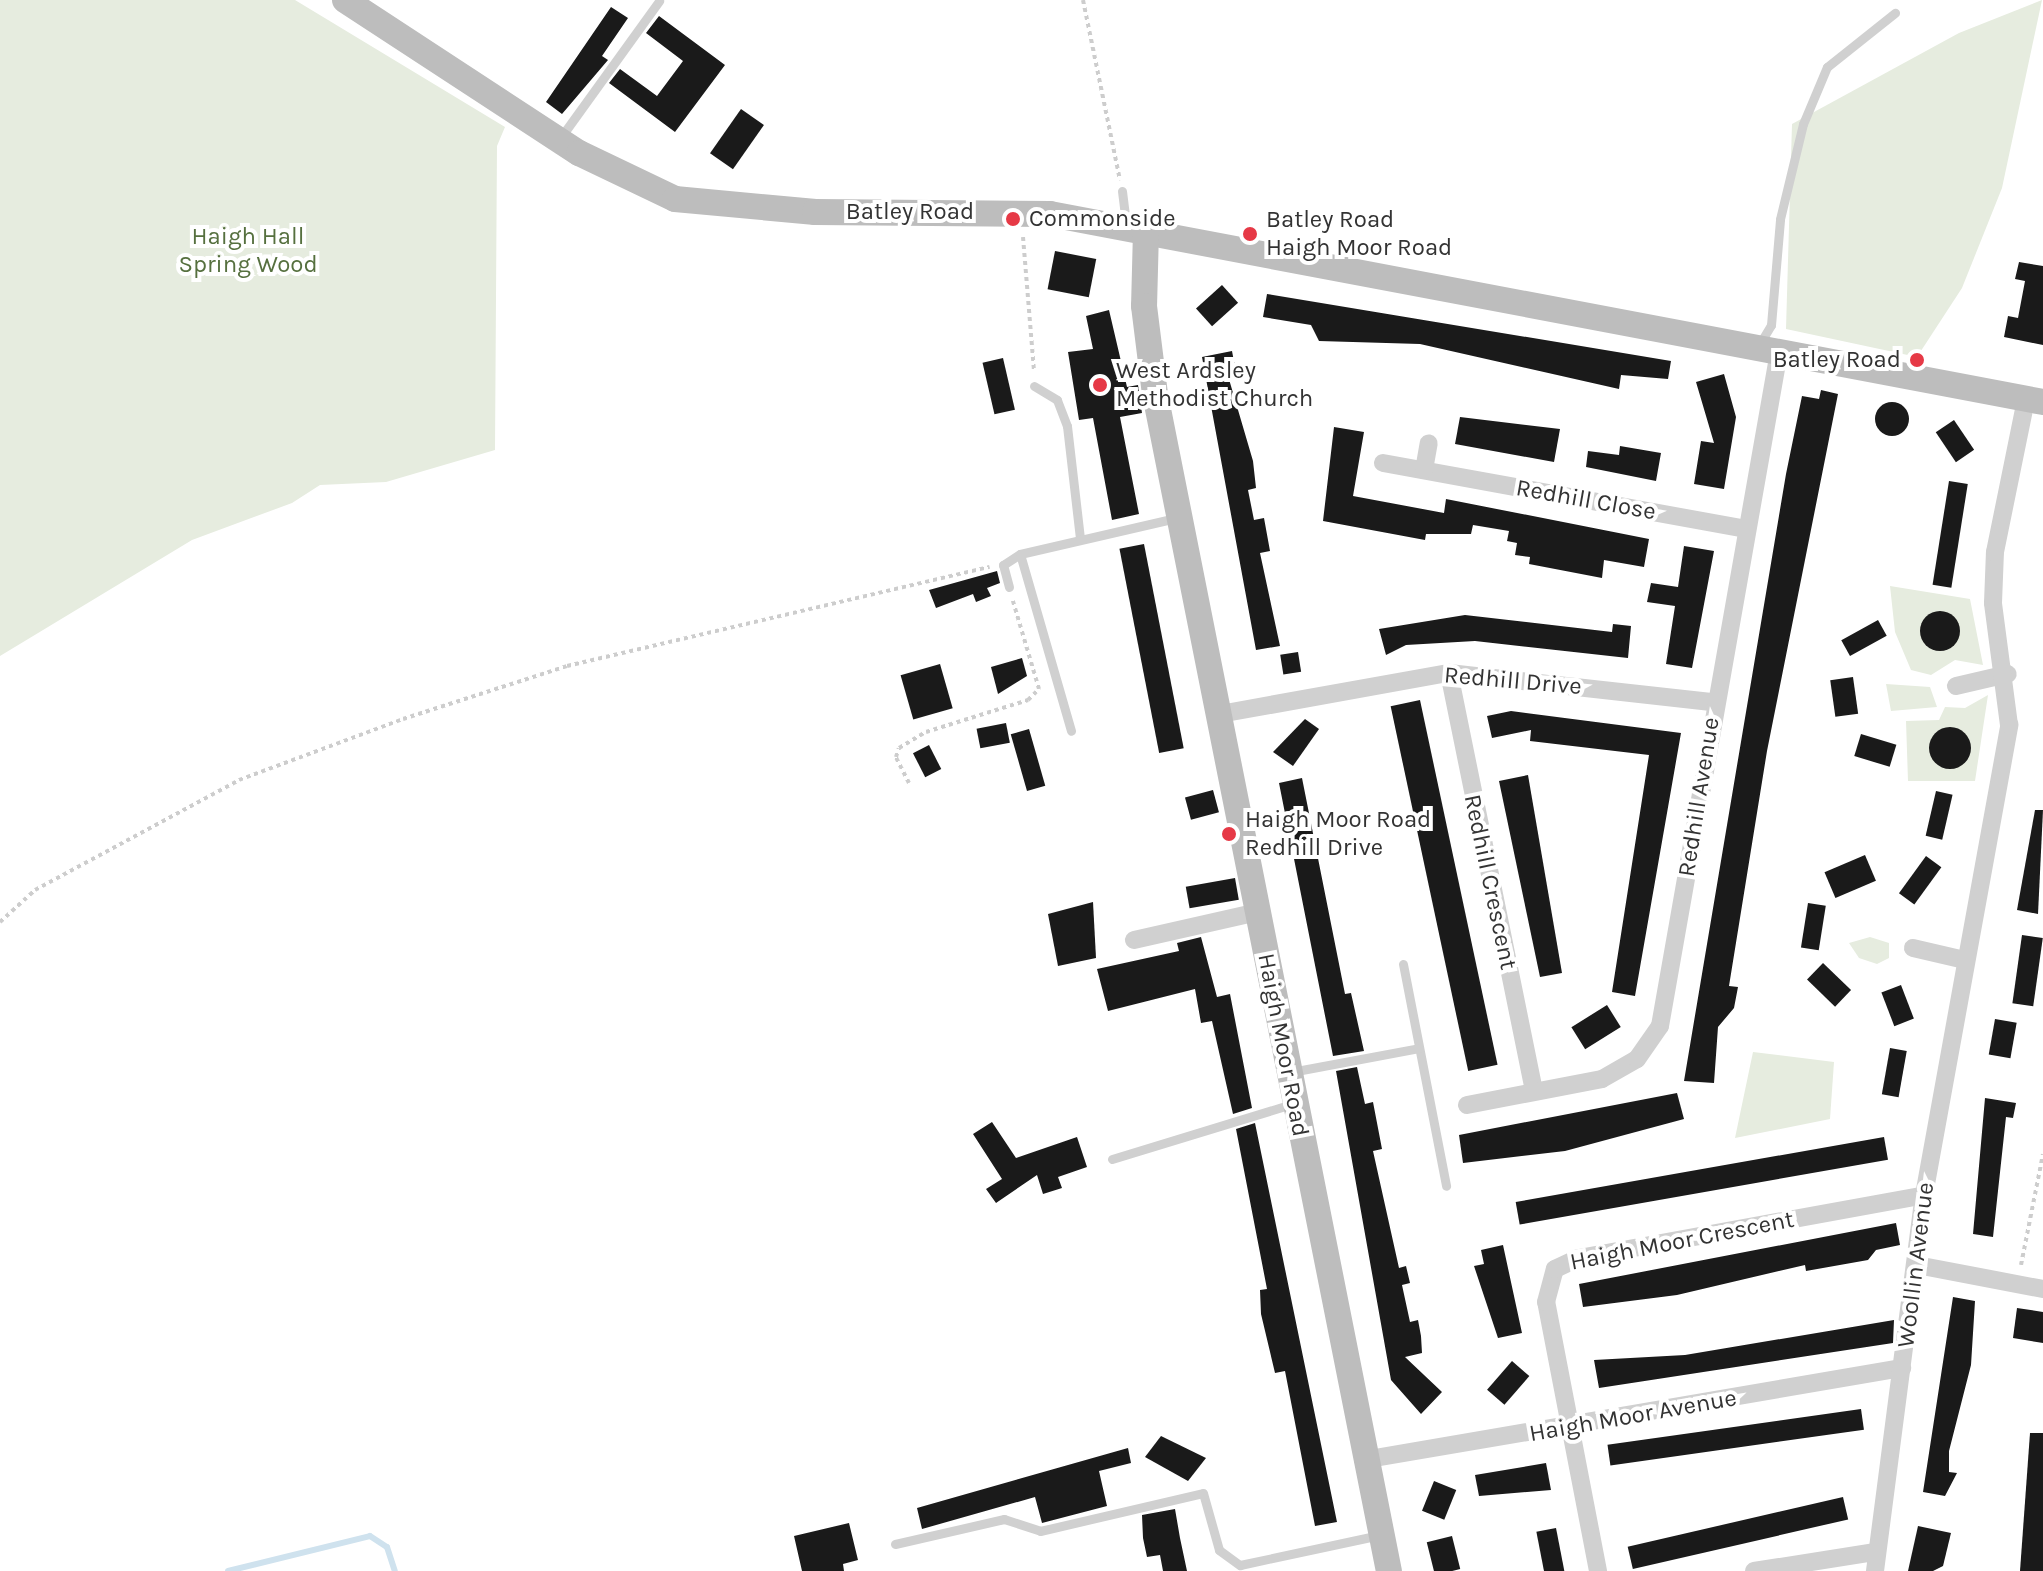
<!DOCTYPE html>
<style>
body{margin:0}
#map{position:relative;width:2043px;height:1571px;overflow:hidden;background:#fff;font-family:Karla,sans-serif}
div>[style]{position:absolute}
.green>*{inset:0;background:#e6ecdf}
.stream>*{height:6px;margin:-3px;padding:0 3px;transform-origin:3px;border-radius:3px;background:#cfe2ee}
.building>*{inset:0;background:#1a1a1a;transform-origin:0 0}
.round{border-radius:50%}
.path>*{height:4px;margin-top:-2px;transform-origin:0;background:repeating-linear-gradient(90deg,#cdcdcd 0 4px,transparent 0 8px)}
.lane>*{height:9px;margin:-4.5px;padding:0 4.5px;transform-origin:4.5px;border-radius:4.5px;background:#d0d0d0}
.street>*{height:18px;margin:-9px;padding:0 9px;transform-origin:9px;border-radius:9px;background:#d0d0d0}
.secondary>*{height:26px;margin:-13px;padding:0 13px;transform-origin:13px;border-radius:13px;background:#bdbdbd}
.dots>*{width:22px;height:22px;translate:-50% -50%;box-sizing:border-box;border:4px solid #fff;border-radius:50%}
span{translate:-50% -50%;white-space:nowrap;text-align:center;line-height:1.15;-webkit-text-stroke:8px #fff;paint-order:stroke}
.street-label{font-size:24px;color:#333}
.poi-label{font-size:24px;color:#333}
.left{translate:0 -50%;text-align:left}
.right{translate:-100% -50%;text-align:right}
.park-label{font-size:24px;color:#56703f}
</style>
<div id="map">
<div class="green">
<div style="clip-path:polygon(0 0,295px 0,505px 127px,497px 146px,495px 450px,386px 482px,320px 485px,292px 503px,192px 540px,0 656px)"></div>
<div style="clip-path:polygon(2042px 0,2002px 188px,1962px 288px,1917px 357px,1786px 329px,1792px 124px,1959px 33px)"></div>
<div style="clip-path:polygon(1890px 586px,1970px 599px,1983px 665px,1955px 660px,1931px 675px,1911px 670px,1895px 632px)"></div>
<div style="clip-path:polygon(1886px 684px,1930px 687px,1937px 707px,1891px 711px)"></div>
<div style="clip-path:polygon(1988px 695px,1975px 781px,1908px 781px,1906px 721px,1939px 720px,1945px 707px,1965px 708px)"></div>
<div style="clip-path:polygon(1870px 937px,1889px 943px,1889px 958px,1877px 964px,1859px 958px,1849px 943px)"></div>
<div style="clip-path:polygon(1753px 1052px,1834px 1062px,1830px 1119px,1735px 1138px)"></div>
</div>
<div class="stream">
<div style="left:228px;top:1571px;width:146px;rotate:-13.8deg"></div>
<div style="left:370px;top:1536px;width:20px;rotate:33deg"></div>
<div style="left:387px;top:1547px;width:25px;rotate:72deg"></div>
</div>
<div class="building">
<div style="clip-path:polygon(611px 7px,628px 18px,602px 56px,608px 60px,562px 114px,546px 102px)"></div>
<div style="clip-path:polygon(659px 16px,725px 65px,675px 132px,609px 83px,620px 69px,657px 96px,683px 61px,646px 33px)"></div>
<div style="left:741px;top:109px;width:28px;height:54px;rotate:35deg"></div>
<div style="left:1055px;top:251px;width:42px;height:39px;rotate:11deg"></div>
<div style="clip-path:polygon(2019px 262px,2043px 266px,2043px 345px,2004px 337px,2008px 316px,2018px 318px,2025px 281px,2015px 279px)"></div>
<div style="left:1222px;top:285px;width:24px;height:35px;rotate:48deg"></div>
<div style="clip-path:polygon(1267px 294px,1671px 361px,1668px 379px,1621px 375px,1619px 389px,1420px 344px,1319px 341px,1311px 325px,1263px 317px)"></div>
<div style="clip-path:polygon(1109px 310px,1127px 387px,1138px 385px,1142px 413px,1120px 417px,1139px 514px,1112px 520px,1093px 418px,1079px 420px,1068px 352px,1093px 349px,1086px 316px)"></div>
<div style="clip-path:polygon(1232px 351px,1235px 367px,1226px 369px,1253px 461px,1256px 488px,1248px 490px,1254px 520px,1264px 518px,1270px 551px,1260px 553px,1280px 646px,1256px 650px,1202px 357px)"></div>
<div style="left:1003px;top:358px;width:53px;height:21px;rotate:77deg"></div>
<div style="clip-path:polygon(1724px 374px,1736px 417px,1724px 489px,1694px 484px,1701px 441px,1714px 443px,1696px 382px)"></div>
<div style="clip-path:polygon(1821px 390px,1838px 394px,1767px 751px,1729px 986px,1738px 987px,1734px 1008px,1718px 1027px,1714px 1083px,1684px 1081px,1786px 474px,1802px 396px,1819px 399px)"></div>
<div class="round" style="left:1875px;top:402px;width:34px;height:34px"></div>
<div style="clip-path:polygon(1460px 417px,1560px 429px,1554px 462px,1455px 444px)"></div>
<div style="left:1954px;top:420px;width:36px;height:22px;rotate:56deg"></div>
<div style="clip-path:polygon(1334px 427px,1364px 432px,1353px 496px,1444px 513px,1446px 499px,1649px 539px,1644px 567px,1604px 560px,1602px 578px,1529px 564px,1530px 557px,1515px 555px,1517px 543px,1507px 541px,1509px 531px,1473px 525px,1471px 534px,1426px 534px,1425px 540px,1323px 521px)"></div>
<div style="clip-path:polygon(1620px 446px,1661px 453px,1656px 481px,1586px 467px,1588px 451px,1619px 455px)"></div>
<div style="left:1949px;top:481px;width:19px;height:105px;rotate:9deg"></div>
<div style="left:1144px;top:544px;width:208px;height:25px;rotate:79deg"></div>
<div style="clip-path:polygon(1684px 546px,1714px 551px,1692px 668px,1666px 664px,1675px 606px,1647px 602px,1651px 583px,1678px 587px)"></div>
<div style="clip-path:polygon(997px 571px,1000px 583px,987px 588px,991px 596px,976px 602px,973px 594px,936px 608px,929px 590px)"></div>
<div class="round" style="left:1920px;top:611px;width:40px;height:40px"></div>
<div style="clip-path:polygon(1465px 615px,1612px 632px,1613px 624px,1631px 626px,1628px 658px,1475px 641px,1406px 645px,1386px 655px,1379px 629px)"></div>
<div style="left:1878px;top:620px;width:18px;height:42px;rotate:61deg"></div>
<div style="left:1298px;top:652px;width:20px;height:18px;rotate:81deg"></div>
<div style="clip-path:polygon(1022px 658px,1027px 676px,998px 694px,991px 667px)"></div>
<div style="left:940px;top:664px;width:46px;height:41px;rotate:74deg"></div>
<div style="left:1853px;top:677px;width:37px;height:23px;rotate:82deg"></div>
<div style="left:1420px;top:700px;width:373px;height:30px;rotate:78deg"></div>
<div style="clip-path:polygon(1511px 711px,1681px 733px,1635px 996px,1612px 992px,1649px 755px,1530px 741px,1531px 730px,1492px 738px,1487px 716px)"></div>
<div style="clip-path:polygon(1305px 719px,1319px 729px,1293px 766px,1273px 752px)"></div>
<div style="left:1006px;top:723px;width:20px;height:30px;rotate:79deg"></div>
<div class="round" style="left:1929px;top:727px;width:42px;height:42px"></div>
<div style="left:1029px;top:729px;width:59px;height:19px;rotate:74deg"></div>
<div style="left:1861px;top:734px;width:37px;height:23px;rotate:17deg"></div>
<div style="left:929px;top:745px;width:27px;height:18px;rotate:63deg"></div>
<div style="clip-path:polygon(1528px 775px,1562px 973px,1540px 977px,1499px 781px)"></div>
<div style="clip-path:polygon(1302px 778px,1345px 994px,1351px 993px,1364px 1051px,1333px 1056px,1279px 783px)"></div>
<div style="left:1213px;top:790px;width:23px;height:29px;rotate:75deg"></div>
<div style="left:1936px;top:791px;width:17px;height:46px;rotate:13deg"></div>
<div style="clip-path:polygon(2035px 810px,2043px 810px,2038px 914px,2017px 910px)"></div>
<div style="left:1865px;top:855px;width:28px;height:44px;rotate:67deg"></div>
<div style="left:1926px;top:856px;width:19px;height:46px;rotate:36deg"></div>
<div style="left:1235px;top:878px;width:22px;height:50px;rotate:80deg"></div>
<div style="clip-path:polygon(1093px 902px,1096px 958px,1058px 966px,1048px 914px)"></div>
<div style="left:1808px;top:903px;width:18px;height:45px;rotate:9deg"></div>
<div style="left:2022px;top:935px;width:21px;height:69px;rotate:8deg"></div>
<div style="clip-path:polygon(1201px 937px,1217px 997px,1230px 994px,1252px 1108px,1233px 1114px,1212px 1021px,1201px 1023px,1195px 989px,1108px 1011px,1097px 969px,1179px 951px,1177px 943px)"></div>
<div style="left:1823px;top:963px;width:39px;height:23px;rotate:44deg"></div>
<div style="left:1901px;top:985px;width:36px;height:21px;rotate:69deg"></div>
<div style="left:1607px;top:1005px;width:26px;height:42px;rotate:58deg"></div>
<div style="left:1995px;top:1019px;width:22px;height:36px;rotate:10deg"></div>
<div style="left:1890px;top:1048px;width:17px;height:47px;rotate:10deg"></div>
<div style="clip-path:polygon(1357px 1067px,1365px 1104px,1373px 1102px,1382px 1149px,1373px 1151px,1399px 1268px,1406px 1266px,1410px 1283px,1402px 1285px,1410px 1322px,1418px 1320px,1421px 1336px,1422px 1353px,1405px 1357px,1442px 1392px,1421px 1414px,1391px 1380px,1336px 1071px)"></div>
<div style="clip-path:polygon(1677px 1093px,1684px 1119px,1565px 1151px,1463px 1163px,1459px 1135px)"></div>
<div style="clip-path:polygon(1985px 1098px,2016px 1103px,2013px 1118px,2006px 1117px,1993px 1237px,1973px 1234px)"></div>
<div style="clip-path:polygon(992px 1122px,1016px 1158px,1077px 1137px,1087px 1167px,1058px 1177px,1062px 1188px,1043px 1194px,1037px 1175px,996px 1203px,986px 1189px,1002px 1179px,973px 1134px)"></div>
<div style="clip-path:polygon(1255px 1123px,1337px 1522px,1315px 1526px,1285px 1371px,1275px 1373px,1261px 1314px,1260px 1290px,1267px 1289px,1236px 1129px)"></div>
<div style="left:1884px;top:1137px;width:23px;height:374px;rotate:80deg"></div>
<div style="clip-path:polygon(1896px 1223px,1900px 1245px,1876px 1250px,1868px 1260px,1806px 1271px,1805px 1265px,1677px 1295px,1583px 1307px,1579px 1284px)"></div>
<div style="clip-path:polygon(1503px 1245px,1522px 1333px,1498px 1338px,1474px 1266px,1484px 1264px,1481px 1250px)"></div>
<div style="clip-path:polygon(1953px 1297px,1975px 1301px,1971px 1365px,1949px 1451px,1949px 1472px,1957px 1473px,1945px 1496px,1923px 1492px)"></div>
<div style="clip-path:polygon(2017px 1308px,2043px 1312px,2043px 1343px,2013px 1338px)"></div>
<div style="clip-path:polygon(1894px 1320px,1893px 1343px,1599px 1388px,1594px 1360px,1685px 1355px)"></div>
<div style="left:1512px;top:1361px;width:23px;height:38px;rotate:41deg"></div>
<div style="left:1861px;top:1409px;width:21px;height:256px;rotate:82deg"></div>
<div style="clip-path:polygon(2030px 1433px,2043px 1433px,2043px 1571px,2020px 1571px)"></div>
<div style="clip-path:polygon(1161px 1436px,1206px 1458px,1188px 1481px,1145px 1457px)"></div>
<div style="clip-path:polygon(1128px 1448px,1131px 1463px,1099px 1471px,1107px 1506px,1042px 1523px,1035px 1497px,922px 1529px,917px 1508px)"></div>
<div style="clip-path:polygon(1546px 1463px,1551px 1490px,1479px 1496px,1475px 1475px)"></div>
<div style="left:1434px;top:1481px;width:24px;height:32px;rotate:22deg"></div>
<div style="left:1843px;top:1497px;width:23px;height:221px;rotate:77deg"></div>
<div style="clip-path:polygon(1175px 1509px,1180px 1538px,1187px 1571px,1163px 1571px,1160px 1555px,1147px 1557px,1143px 1538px,1142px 1515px)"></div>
<div style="clip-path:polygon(849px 1523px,858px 1560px,843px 1564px,844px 1571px,802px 1571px,794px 1536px)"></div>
<div style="clip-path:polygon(1918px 1526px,1951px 1533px,1943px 1566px,1933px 1571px,1908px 1571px)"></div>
<div style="left:1556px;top:1528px;width:44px;height:20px;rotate:79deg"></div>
<div style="left:1452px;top:1536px;width:34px;height:26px;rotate:76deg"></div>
</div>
<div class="path">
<div style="left:1083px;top:0;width:184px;rotate:78.4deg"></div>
<div style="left:1023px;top:237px;width:135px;rotate:85.3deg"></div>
<div style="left:909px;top:783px;width:29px;rotate:-117deg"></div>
<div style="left:896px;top:757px;width:9px;rotate:-72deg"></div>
<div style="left:899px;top:748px;width:31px;rotate:-31deg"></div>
<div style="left:926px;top:732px;width:107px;rotate:-17.4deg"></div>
<div style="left:1028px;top:700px;width:16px;rotate:-45deg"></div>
<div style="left:1039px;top:689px;width:92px;rotate:-106.5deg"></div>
<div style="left:0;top:922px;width:47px;rotate:-42.4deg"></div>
<div style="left:35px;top:890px;width:232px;rotate:-28.3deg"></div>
<div style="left:239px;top:780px;width:175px;rotate:-20.4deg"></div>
<div style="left:403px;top:719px;width:172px;rotate:-17.9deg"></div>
<div style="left:567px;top:666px;width:434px;rotate:-13.2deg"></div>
<div style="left:2021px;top:1265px;width:113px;rotate:-78.8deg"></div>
</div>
<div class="lane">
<div style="left:561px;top:137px;width:168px;rotate:-54.2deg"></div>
<div style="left:1122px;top:191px;width:34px;rotate:83deg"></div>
<div style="left:1759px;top:345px;width:23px;rotate:-59deg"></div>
<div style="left:1771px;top:325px;width:106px;rotate:-85.1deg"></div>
<div style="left:1780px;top:219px;width:98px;rotate:-76.4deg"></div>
<div style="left:1803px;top:124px;width:62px;rotate:-67.2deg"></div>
<div style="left:1827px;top:67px;width:87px;rotate:-38.5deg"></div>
<div style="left:1034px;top:386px;width:27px;rotate:31deg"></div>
<div style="left:1057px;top:400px;width:28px;rotate:69deg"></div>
<div style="left:1067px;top:426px;width:114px;rotate:83.4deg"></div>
<div style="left:1020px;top:554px;width:184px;rotate:73.9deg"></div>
<div style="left:1009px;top:587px;width:23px;rotate:-105deg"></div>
<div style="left:1003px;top:565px;width:20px;rotate:-33deg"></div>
<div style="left:1020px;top:554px;width:160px;rotate:-13deg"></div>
<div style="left:1403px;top:964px;width:226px;rotate:79deg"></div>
<div style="left:1291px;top:1072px;width:130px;rotate:-10.6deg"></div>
<div style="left:1112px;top:1159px;width:188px;rotate:-17deg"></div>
<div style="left:895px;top:1544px;width:112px;rotate:-12.9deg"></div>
<div style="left:1004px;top:1519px;width:38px;rotate:18deg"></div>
<div style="left:1040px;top:1531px;width:167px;rotate:-13.1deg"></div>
<div style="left:1203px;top:1493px;width:59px;rotate:74.3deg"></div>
<div style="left:1219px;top:1550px;width:26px;rotate:36deg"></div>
<div style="left:1240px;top:1565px;width:143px;rotate:-12.1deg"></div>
</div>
<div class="street">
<div style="left:1383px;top:463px;width:370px;rotate:10.3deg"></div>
<div style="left:1424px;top:470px;width:27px;rotate:-80deg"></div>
<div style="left:1449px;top:673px;width:427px;rotate:78.5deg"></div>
<div style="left:1956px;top:686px;width:53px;rotate:-13deg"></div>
<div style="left:1220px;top:714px;width:233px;rotate:-10.2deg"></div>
<div style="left:1449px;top:673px;width:266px;rotate:6.3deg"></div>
<div style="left:1134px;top:940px;width:127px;rotate:-12.7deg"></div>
<div style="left:1913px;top:948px;width:53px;rotate:13deg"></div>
<div style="left:1467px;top:1105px;width:137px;rotate:-10.9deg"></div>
<div style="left:1602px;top:1079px;width:40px;rotate:-29.7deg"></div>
<div style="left:1637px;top:1059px;width:40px;rotate:-55.1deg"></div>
<div style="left:1660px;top:1026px;width:684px;rotate:-79.99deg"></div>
<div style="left:1917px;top:1265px;width:128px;rotate:10.8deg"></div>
<div style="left:1363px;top:1460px;width:547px;rotate:-9.69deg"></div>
<div style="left:1598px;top:1571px;width:274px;rotate:-100.9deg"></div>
<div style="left:1546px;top:1302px;width:34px;rotate:-75deg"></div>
<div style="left:1555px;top:1269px;width:26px;rotate:-25deg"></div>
<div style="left:1579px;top:1258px;width:351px;rotate:-10.3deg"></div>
<div style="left:1754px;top:1571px;width:123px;rotate:-8.9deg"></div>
<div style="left:1875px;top:1571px;width:379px;rotate:-82.6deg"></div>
<div style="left:1924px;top:1195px;width:478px;rotate:-79.7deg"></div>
<div style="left:2009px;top:725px;width:123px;rotate:-97.5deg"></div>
<div style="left:1993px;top:603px;width:51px;rotate:-87.8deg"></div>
<div style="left:1995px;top:552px;width:156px;rotate:-78.5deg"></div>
</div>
<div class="secondary">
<div style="left:345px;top:0;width:280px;rotate:33.2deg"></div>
<div style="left:579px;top:153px;width:106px;rotate:25.6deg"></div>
<div style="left:675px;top:199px;width:141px;rotate:5.3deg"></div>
<div style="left:815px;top:212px;width:235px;rotate:0.5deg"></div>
<div style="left:1050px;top:214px;width:1011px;rotate:10.72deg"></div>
<div style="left:1146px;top:231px;width:75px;rotate:91.5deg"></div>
<div style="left:1144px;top:306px;width:89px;rotate:82.9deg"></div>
<div style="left:1155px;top:394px;width:1200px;rotate:78.76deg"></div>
</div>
<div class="dots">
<div style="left:1013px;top:219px;background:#e63946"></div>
<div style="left:1250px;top:234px;background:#e63946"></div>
<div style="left:1917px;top:360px;background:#e63946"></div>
<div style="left:1100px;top:385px;background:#e63946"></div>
<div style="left:1229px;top:834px;background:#e63946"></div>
</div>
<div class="street-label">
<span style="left:910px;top:212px">Batley Road</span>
<span style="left:1586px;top:500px;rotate:10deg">Redhill Close</span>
<span style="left:1513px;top:681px;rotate:5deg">Redhill Drive</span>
<span style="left:1699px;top:797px;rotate:-81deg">Redhill Avenue</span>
<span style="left:1490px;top:882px;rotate:78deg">Redhill Crescent</span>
<span style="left:1283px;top:1045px;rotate:79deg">Haigh Moor Road</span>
<span style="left:1682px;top:1241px;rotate:-11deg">Haigh Moor Crescent</span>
<span style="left:1916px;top:1265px;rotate:-83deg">Woollin Avenue</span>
<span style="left:1633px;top:1416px;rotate:-10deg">Haigh Moor Avenue</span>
</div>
<div class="poi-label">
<span class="left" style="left:1029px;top:219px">Commonside</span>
<span class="left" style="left:1266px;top:234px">Batley Road<br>Haigh Moor Road</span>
<span class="right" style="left:1901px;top:360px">Batley Road</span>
<span class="left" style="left:1116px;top:385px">West Ardsley<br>Methodist Church</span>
<span class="left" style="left:1245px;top:834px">Haigh Moor Road<br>Redhill Drive</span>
</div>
<div class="park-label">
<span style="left:248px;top:251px">Haigh Hall<br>Spring Wood</span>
</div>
</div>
